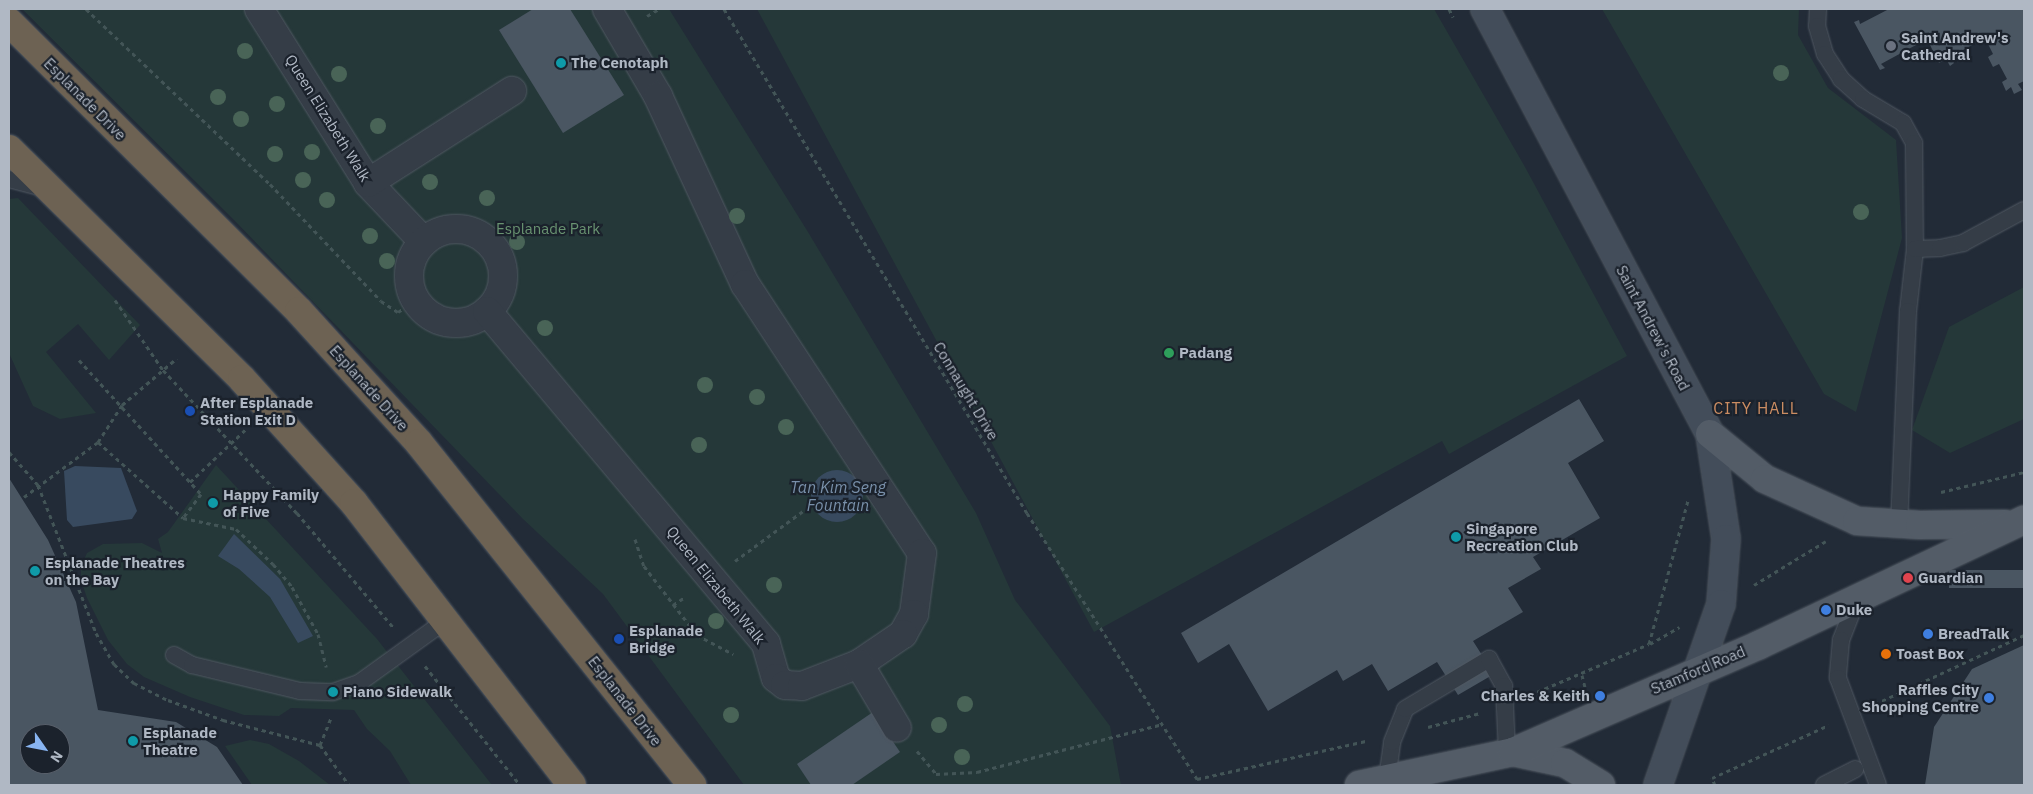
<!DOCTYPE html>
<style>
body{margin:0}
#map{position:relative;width:2033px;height:794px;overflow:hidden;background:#222b37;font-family:"IBM Plex Sans",sans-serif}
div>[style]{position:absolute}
.green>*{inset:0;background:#253839}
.water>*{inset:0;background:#384a5f}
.round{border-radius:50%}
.building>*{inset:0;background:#4a5662;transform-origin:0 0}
.path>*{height:3px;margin-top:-1.5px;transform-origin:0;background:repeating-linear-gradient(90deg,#435557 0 4px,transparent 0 8px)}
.roads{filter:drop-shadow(0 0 1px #505862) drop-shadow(0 0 1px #505862)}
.lane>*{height:16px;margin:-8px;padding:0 8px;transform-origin:8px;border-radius:8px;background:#353d47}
.street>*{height:28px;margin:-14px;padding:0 14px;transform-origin:14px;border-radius:14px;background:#353d47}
.street>.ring{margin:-14px;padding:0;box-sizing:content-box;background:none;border:28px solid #353d47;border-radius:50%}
.secondary>*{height:28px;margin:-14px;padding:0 14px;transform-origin:14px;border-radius:14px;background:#434d5a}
.primary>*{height:28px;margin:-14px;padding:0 14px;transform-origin:14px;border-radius:14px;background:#535c67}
.highway>*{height:28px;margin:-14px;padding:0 14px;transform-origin:14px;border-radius:14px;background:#6d6253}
.trees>*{width:16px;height:16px;margin:-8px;border-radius:50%;background:#496457}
.dots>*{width:14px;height:14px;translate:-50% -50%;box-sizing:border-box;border:2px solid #1b222c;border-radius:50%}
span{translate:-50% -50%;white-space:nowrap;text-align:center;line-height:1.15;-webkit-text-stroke:4.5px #1b222c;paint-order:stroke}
.poi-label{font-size:15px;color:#b0b8c4;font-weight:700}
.left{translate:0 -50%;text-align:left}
.right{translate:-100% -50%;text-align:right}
.street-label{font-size:15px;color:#b0b8c4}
.park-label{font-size:15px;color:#699371}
.neighbourhood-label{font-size:16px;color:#cc8d62;letter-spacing:1px}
.water-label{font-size:16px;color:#7990aa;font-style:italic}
.frame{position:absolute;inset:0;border:10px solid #b0b8c4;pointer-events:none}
.north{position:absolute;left:20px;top:724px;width:50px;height:50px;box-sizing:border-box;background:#1b222c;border:1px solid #575e69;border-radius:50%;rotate:123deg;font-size:14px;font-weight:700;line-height:20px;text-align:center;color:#b0b8c4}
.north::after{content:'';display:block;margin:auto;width:18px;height:22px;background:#88b4f1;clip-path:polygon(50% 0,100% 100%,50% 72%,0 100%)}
</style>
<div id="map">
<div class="green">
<div style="clip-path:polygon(22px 9px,669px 9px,808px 232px,976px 513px,1015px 600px,1110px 726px,1121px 785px,744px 785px,603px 594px,523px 519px,234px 220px)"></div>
<div style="clip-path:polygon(757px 9px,1434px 9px,1525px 167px,1627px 356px,1449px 454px,1442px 441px,1094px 632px)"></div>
<div style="clip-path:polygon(1602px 9px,1799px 9px,1798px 35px,1828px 88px,1896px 140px,1902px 238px,1856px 412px,1824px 394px)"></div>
<div style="clip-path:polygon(18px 198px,140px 325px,109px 360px,78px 324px,46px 352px,96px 413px,60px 419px,33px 406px,9px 353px,9px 199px)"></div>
<div style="clip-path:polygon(2024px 287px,2024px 419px,1950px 453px,1912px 430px,1949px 327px)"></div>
<div style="clip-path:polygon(216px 465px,377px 639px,492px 785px,411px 785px,390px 751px,367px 729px,354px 710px,291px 708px,279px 716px,244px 715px,190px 697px,144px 677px,127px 664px,108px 640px,87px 598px,81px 580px,81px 566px,87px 553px,103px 544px,142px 543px,162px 553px,158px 539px,168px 532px)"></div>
<div style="clip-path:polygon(250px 740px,269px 744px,299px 761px,330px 785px,252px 785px,225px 746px)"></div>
</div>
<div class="water">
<div style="clip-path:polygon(75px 466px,121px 468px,137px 511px,132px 519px,73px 527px,67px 520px,64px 471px)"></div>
<div class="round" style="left:811px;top:470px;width:52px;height:52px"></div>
<div style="clip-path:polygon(234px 534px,280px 579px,313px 636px,298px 643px,270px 597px,239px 569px,218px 556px)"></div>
</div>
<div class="building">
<div style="clip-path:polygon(533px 9px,570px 9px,624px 95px,563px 133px,499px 30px)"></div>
<div style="clip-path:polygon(1889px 9px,2024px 9px,2024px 81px,2018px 84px,2022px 90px,2014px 94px,2011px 87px,2006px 91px,2002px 82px,2007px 79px,1999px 64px,1993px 67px,1988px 57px,1993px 54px,1985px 38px,1950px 57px,1954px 63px,1950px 66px,1946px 59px,1939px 63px,1927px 39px,1881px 64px,1885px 68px,1880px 70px,1854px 22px,1859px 20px,1860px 24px)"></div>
<div style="clip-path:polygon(1579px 399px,1604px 441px,1568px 463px,1600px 518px,1533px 557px,1541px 569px,1508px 588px,1523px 612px,1473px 641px,1494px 674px,1458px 695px,1437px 662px,1388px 691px,1372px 664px,1343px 681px,1337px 670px,1268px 711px,1229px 644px,1198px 663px,1181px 633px)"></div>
<div style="clip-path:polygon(evenodd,9px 478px,48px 540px,76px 602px,98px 710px,176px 722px,217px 747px,243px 785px,9px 785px,9px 478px,30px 734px,60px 734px,60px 764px,30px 764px,30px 734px)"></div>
<div style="left:2024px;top:570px;width:18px;height:75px;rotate:90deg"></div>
<div style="clip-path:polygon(2024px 645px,2024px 785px,1925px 785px,1934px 727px,1972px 669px)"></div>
<div style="clip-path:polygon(873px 712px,900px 752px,852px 785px,811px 785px,797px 764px)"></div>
</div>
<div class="path">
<div style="left:86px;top:9px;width:254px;rotate:43.6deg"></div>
<div style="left:270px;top:184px;width:161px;rotate:46.5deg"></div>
<div style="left:381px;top:301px;width:20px;rotate:33deg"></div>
<div style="left:398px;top:312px;width:22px;rotate:-32deg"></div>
<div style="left:724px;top:9px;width:588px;rotate:58.99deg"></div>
<div style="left:1027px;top:513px;width:316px;rotate:57.4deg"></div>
<div style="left:1197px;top:779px;width:173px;rotate:-12.7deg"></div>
<div style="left:1449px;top:9px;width:9px;rotate:63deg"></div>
<div style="left:647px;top:16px;width:14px;rotate:-30deg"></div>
<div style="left:115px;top:300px;width:85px;rotate:55.6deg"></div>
<div style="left:163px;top:370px;width:196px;rotate:46.9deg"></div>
<div style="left:297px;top:513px;width:150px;rotate:49.9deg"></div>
<div style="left:79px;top:360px;width:181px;rotate:47.7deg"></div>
<div style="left:201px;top:494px;width:30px;rotate:127deg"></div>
<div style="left:98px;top:442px;width:114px;rotate:41.8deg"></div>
<div style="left:183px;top:518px;width:54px;rotate:11.7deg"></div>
<div style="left:236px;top:529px;width:51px;rotate:43.4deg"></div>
<div style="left:273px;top:564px;width:30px;rotate:50deg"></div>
<div style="left:292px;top:587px;width:54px;rotate:61deg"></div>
<div style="left:318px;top:634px;width:34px;rotate:76deg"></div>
<div style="left:9px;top:452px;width:44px;rotate:48.7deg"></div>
<div style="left:38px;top:485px;width:159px;rotate:68.6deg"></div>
<div style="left:96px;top:633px;width:36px;rotate:60deg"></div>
<div style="left:114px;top:664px;width:28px;rotate:44deg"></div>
<div style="left:134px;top:683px;width:38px;rotate:27deg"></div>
<div style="left:168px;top:700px;width:59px;rotate:20deg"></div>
<div style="left:223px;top:720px;width:100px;rotate:14.5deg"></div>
<div style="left:320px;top:745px;width:49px;rotate:54.1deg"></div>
<div style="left:190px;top:482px;width:77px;rotate:-43.4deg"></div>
<div style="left:1941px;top:492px;width:85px;rotate:-13.5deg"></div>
<div style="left:24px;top:497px;width:92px;rotate:-36.6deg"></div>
<div style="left:98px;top:442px;width:44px;rotate:-57deg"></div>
<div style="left:122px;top:405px;width:72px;rotate:-40.5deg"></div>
<div style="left:635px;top:539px;width:28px;rotate:72deg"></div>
<div style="left:644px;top:566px;width:87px;rotate:52.5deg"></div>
<div style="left:697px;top:635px;width:41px;rotate:27.8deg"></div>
<div style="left:735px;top:561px;width:84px;rotate:-36.3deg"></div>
<div style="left:1754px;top:585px;width:84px;rotate:-31.4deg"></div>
<div style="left:673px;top:605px;width:14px;rotate:-34deg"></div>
<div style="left:1650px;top:644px;width:34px;rotate:-30deg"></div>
<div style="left:425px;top:666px;width:152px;rotate:51.4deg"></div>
<div style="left:1582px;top:675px;width:12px;rotate:76deg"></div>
<div style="left:1530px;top:695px;width:129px;rotate:-23.2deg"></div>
<div style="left:1649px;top:644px;width:149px;rotate:-74.8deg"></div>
<div style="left:1875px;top:704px;width:164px;rotate:-24.8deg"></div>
<div style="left:1428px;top:727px;width:54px;rotate:-15.1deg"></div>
<div style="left:320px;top:745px;width:29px;rotate:-68deg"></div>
<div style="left:917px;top:751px;width:30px;rotate:50deg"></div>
<div style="left:936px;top:774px;width:41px;rotate:-2.8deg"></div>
<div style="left:977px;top:772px;width:191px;rotate:-14.5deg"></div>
<div style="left:1715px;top:785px;width:8px;rotate:-113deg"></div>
<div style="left:1712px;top:778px;width:128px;rotate:-24.4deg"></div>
</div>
<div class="roads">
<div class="lane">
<div style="left:1818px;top:9px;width:17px;rotate:93deg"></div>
<div style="left:1817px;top:26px;width:29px;rotate:74deg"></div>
<div style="left:1825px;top:54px;width:30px;rotate:57deg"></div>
<div style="left:1841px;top:79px;width:30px;rotate:42deg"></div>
<div style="left:1863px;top:99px;width:47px;rotate:31deg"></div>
<div style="left:1903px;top:123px;width:23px;rotate:61deg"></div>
<div style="left:1914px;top:143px;width:106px;rotate:89.5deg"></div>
<div style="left:1915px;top:249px;width:62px;rotate:96.4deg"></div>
<div style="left:1908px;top:311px;width:214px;rotate:92.4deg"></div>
<div style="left:9px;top:179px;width:35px;rotate:15deg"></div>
<div style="left:1915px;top:249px;width:25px;rotate:-2deg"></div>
<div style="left:1940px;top:248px;width:24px;rotate:-12deg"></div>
<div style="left:1963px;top:243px;width:69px;rotate:-28.4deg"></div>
<div style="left:1857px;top:599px;width:44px;rotate:111.3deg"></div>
<div style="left:1841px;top:640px;width:38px;rotate:95deg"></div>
<div style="left:1838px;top:678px;width:114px;rotate:69.5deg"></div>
<div style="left:174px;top:655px;width:21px;rotate:29deg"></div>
<div style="left:192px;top:665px;width:111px;rotate:13.5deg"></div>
<div style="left:300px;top:691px;width:33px;rotate:2deg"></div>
<div style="left:333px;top:692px;width:28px;rotate:-19deg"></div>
<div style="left:359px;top:683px;width:106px;rotate:-35.8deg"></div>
<div style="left:1387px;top:779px;width:37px;rotate:-82deg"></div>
<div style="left:1392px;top:742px;width:35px;rotate:-68deg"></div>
<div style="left:1405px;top:709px;width:98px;rotate:-30.8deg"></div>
<div style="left:1489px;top:659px;width:31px;rotate:61deg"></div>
<div style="left:1504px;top:686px;width:67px;rotate:87.4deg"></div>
<div style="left:1824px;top:785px;width:35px;rotate:-27deg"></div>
</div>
<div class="street">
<div style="left:259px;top:9px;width:205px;rotate:57.9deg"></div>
<div style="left:368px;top:183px;width:81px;rotate:46.5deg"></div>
<div style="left:607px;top:9px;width:101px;rotate:59.6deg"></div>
<div style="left:658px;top:96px;width:207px;rotate:65.2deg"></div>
<div style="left:745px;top:284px;width:322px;rotate:56.7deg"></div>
<div style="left:922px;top:553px;width:62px;rotate:97.5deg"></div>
<div style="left:914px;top:614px;width:23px;rotate:119deg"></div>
<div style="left:903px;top:634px;width:53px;rotate:145.7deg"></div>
<div style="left:368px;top:183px;width:171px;rotate:-32.6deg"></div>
<div class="ring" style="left:409px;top:229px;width:66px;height:66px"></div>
<div style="left:487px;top:311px;width:434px;rotate:50deg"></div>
<div style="left:766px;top:644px;width:35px;rotate:74deg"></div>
<div style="left:776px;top:678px;width:11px;rotate:38deg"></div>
<div style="left:785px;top:685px;width:17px;rotate:3deg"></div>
<div style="left:802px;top:686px;width:61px;rotate:-21.1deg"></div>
<div style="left:859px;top:664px;width:74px;rotate:59.3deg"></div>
</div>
<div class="secondary">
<div style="left:1485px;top:9px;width:481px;rotate:62.1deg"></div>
<div style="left:1710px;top:434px;width:106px;rotate:81.3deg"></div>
<div style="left:1726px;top:539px;width:65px;rotate:94.4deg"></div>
<div style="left:1721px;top:604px;width:192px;rotate:109.2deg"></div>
</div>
<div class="primary">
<div style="left:1710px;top:434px;width:71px;rotate:39.3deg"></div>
<div style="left:1765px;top:479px;width:101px;rotate:24.5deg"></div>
<div style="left:1857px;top:521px;width:63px;rotate:3.6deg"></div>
<div style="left:1920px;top:525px;width:85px;rotate:-0.7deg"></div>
<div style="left:1513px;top:752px;width:53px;rotate:11.9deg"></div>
<div style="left:1565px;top:763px;width:42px;rotate:31.4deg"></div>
<div style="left:1359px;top:785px;width:157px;rotate:-12.1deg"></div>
<div style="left:1513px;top:752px;width:268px;rotate:-23.5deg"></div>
<div style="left:1759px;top:645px;width:293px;rotate:-25.3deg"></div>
</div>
<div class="highway">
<div style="left:9px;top:22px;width:409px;rotate:44.9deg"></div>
<div style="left:299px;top:311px;width:178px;rotate:47.7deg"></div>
<div style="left:419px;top:443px;width:438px;rotate:51.4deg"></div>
<div style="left:9px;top:149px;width:327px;rotate:44.6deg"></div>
<div style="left:242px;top:379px;width:167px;rotate:47.9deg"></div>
<div style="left:354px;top:503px;width:356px;rotate:52.3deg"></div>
</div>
</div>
<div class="trees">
<div style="left:245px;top:51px"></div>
<div style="left:1781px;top:73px"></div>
<div style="left:339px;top:74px"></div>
<div style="left:218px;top:97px"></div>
<div style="left:277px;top:104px"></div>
<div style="left:241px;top:119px"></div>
<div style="left:378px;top:126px"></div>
<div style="left:312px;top:152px"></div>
<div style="left:275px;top:154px"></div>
<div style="left:303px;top:180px"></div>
<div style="left:430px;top:182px"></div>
<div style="left:487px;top:198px"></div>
<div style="left:327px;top:200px"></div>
<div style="left:1861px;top:212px"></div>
<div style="left:737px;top:216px"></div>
<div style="left:370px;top:236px"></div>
<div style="left:517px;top:242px"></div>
<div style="left:387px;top:261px"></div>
<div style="left:545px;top:328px"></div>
<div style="left:705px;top:385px"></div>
<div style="left:757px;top:397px"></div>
<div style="left:786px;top:427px"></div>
<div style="left:699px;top:445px"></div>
<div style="left:774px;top:585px"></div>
<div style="left:716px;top:621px"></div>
<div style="left:965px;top:704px"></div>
<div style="left:731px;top:715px"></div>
<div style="left:939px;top:725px"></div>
<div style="left:962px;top:757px"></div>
</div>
<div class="dots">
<div style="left:1891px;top:46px;background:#6b7280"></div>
<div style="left:561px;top:63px;background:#0f9aa8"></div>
<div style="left:1169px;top:353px;background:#2e9e5b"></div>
<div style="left:190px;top:411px;background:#1a4fb4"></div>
<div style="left:213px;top:503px;background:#0f9aa8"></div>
<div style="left:1456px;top:537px;background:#0f9aa8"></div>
<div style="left:35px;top:571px;background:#0f9aa8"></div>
<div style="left:1908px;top:578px;background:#e0444e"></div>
<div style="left:1826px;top:610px;background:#3f7fe0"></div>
<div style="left:1928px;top:634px;background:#3f7fe0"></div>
<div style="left:619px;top:639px;background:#1a4fb4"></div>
<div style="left:1886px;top:654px;background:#e8710a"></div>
<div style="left:333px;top:692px;background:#0f9aa8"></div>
<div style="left:1600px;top:696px;background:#3f7fe0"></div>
<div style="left:1989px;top:698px;background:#3f7fe0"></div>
<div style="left:133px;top:741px;background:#0f9aa8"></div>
</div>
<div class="poi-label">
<span class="left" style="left:1901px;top:46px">Saint Andrew's<br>Cathedral</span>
<span class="left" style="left:571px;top:63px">The Cenotaph</span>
<span class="left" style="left:1179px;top:353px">Padang</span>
<span class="left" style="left:200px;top:411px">After Esplanade<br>Station Exit D</span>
<span class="left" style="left:223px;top:503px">Happy Family<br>of Five</span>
<span class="left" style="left:1466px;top:537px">Singapore<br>Recreation Club</span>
<span class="left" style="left:45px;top:571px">Esplanade Theatres<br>on the Bay</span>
<span class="left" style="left:1918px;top:578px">Guardian</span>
<span class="left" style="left:1836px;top:610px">Duke</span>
<span class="left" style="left:629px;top:639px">Esplanade<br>Bridge</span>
<span class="left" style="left:1938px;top:634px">BreadTalk</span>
<span class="left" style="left:1896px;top:654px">Toast Box</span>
<span class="right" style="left:1979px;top:698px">Raffles City<br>Shopping Centre</span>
<span class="left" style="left:343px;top:692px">Piano Sidewalk</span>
<span class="right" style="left:1590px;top:696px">Charles &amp; Keith</span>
<span class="left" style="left:143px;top:741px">Esplanade<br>Theatre</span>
</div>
<div class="street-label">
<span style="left:85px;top:99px;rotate:45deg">Esplanade Drive</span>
<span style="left:328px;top:118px;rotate:58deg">Queen Elizabeth Walk</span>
<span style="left:1653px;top:328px;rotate:62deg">Saint Andrew's Road</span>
<span style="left:369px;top:388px;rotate:48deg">Esplanade Drive</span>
<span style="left:966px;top:391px;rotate:59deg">Connaught Drive</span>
<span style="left:716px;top:585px;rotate:51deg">Queen Elizabeth Walk</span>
<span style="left:1698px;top:670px;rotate:-23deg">Stamford Road</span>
<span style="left:625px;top:701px;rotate:52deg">Esplanade Drive</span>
</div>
<div class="park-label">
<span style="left:548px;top:229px">Esplanade Park</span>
</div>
<div class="neighbourhood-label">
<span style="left:1756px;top:408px">CITY HALL</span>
</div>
<div class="water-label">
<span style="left:838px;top:496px">Tan Kim Seng<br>Fountain</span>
</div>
<div class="frame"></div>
<div class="north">N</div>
</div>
